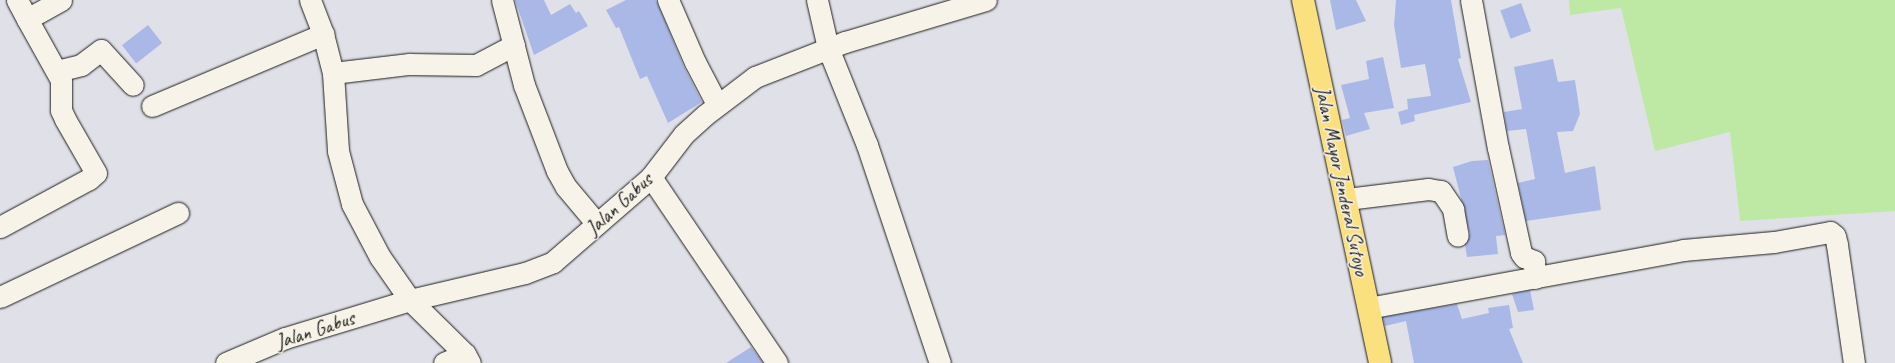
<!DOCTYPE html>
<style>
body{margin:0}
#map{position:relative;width:1895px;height:363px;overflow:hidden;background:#e0e1e8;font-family:Caveat,sans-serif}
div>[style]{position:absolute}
.green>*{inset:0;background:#bee9a5}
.building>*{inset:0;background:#aab8e7;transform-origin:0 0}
.roads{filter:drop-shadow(0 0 1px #1c1c1c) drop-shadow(0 0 1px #1c1c1c)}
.minor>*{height:21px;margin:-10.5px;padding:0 10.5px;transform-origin:10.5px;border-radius:10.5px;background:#f7f3e8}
.major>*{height:22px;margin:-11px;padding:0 11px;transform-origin:11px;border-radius:11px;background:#fbe080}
span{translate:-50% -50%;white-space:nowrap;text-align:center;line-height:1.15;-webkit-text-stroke:3px #f7f3e8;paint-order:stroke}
.street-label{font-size:20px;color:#1c1c1c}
</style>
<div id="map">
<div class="green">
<div style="clip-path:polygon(1569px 0,1895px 0,1895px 211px,1740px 221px,1730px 132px,1655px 151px,1621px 8px,1570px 15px)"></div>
</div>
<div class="building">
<div style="clip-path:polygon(515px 0,544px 0,551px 15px,570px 4px,576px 13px,579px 11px,588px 26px,534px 55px)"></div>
<div style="clip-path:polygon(626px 0,656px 0,684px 67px,702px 102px,668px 123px,647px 76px,640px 79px,619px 27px,616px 28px,606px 10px)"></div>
<div style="clip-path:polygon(1330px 0,1356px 0,1366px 21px,1336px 30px)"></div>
<div style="clip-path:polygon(1396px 0,1451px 0,1461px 58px,1458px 59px,1471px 102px,1414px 115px,1415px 121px,1401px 125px,1398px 112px,1408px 109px,1407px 99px,1431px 96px,1425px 64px,1401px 68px,1394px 25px)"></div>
<div style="left:1521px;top:3px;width:30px;height:22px;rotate:70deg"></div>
<div style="left:148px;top:25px;width:23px;height:33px;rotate:52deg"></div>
<div style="clip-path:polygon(1383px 57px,1394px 108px,1364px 113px,1370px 129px,1346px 136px,1342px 120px,1350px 118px,1341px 85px,1369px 79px,1366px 61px)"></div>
<div style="clip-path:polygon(1553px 59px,1558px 82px,1575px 80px,1580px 114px,1573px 131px,1557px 132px,1565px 173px,1595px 166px,1601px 210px,1526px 221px,1518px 183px,1535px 179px,1526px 129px,1507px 131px,1504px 112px,1522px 109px,1514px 67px)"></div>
<div style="clip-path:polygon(1488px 160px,1505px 235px,1496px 236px,1498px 254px,1467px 257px,1465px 245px,1470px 234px,1453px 167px,1472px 161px)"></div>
<div style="clip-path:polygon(1530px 290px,1534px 310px,1518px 312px,1512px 294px)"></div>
<div style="clip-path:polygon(1457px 304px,1462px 319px,1489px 313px,1488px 308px,1509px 305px,1513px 328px,1509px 329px,1523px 363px,1414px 363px,1406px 321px,1385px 326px,1383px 317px)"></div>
<div style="clip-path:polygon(751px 347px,763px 363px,726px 363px)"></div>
</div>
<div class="roads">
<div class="minor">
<div style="left:17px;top:0;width:21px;rotate:62deg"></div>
<div style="left:310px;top:0;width:36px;rotate:69deg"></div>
<div style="left:323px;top:34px;width:40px;rotate:75.6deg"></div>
<div style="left:333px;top:73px;width:78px;rotate:86.3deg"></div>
<div style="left:338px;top:151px;width:55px;rotate:75.2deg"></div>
<div style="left:352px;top:204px;width:60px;rotate:62.2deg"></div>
<div style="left:380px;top:257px;width:52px;rotate:55.1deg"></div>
<div style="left:410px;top:300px;width:77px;rotate:44.5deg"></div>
<div style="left:465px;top:354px;width:10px;rotate:61deg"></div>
<div style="left:502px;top:0;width:88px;rotate:75.5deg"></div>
<div style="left:524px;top:85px;width:92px;rotate:69deg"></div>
<div style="left:557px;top:171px;width:18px;rotate:61deg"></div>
<div style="left:566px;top:187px;width:48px;rotate:50deg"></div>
<div style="left:668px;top:0;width:68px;rotate:66.5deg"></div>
<div style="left:695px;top:62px;width:47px;rotate:62.4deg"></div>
<div style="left:817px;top:0;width:49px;rotate:77.1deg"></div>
<div style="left:828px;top:48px;width:105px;rotate:68.1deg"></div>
<div style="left:867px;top:145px;width:230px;rotate:71.5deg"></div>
<div style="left:1471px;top:0;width:150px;rotate:79.7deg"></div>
<div style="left:1498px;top:148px;width:107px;rotate:77.6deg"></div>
<div style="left:1521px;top:253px;width:5px;rotate:53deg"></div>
<div style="left:1524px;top:257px;width:11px;rotate:22deg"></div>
<div style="left:1534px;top:261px;width:17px;rotate:87deg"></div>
<div style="left:57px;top:71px;width:25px;rotate:-14deg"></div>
<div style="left:81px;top:65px;width:25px;rotate:-37deg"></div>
<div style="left:101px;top:50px;width:47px;rotate:47.6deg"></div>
<div style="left:333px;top:73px;width:77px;rotate:-6.8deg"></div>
<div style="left:409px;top:64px;width:67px;rotate:0.9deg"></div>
<div style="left:476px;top:65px;width:43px;rotate:-27.8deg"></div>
<div style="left:152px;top:106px;width:186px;rotate:-22.8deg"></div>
<div style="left:651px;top:177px;width:225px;rotate:55.9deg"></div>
<div style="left:1347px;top:199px;width:82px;rotate:-7deg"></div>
<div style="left:1428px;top:189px;width:13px;rotate:9deg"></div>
<div style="left:1441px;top:191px;width:22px;rotate:56deg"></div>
<div style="left:1453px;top:209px;width:27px;rotate:80deg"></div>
<div style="left:0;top:227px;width:101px;rotate:-28.3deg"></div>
<div style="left:89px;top:179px;width:9px;rotate:-41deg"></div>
<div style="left:96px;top:173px;width:62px;rotate:-119.9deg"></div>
<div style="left:65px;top:119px;width:10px;rotate:-114deg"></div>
<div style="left:61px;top:110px;width:30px;rotate:-90deg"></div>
<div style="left:61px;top:80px;width:70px;rotate:-119.1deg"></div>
<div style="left:27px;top:19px;width:39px;rotate:-29deg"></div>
<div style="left:0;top:297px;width:197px;rotate:-25.3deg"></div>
<div style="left:1368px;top:308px;width:320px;rotate:-10.4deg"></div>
<div style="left:1683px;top:250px;width:91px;rotate:-5deg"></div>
<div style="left:1774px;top:242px;width:57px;rotate:-10.1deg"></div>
<div style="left:1830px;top:232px;width:6px;rotate:39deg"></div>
<div style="left:1835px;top:236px;width:9px;rotate:77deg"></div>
<div style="left:1837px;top:245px;width:119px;rotate:81.8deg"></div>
<div style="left:226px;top:363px;width:64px;rotate:-23deg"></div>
<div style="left:285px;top:338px;width:131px;rotate:-16.9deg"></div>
<div style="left:410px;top:300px;width:118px;rotate:-13.2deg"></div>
<div style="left:525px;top:273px;width:30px;rotate:-21deg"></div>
<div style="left:553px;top:262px;width:130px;rotate:-40.9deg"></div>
<div style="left:651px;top:177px;width:54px;rotate:-52.5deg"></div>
<div style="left:684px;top:134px;width:28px;rotate:-42deg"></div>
<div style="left:705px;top:115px;width:63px;rotate:-37.2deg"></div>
<div style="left:755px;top:77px;width:97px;rotate:-21.3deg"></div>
<div style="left:845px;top:42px;width:147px;rotate:-16.6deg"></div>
<div style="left:444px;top:363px;width:23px;rotate:-23deg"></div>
</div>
<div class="major">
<div style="left:1303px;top:0;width:371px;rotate:78deg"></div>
</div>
</div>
<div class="street-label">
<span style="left:1342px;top:181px;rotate:78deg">Jalan Mayor Jenderal Sutoyo</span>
<span style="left:619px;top:204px;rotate:-42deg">Jalan Gabus</span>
<span style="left:315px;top:330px;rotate:-18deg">Jalan Gabus</span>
</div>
</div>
